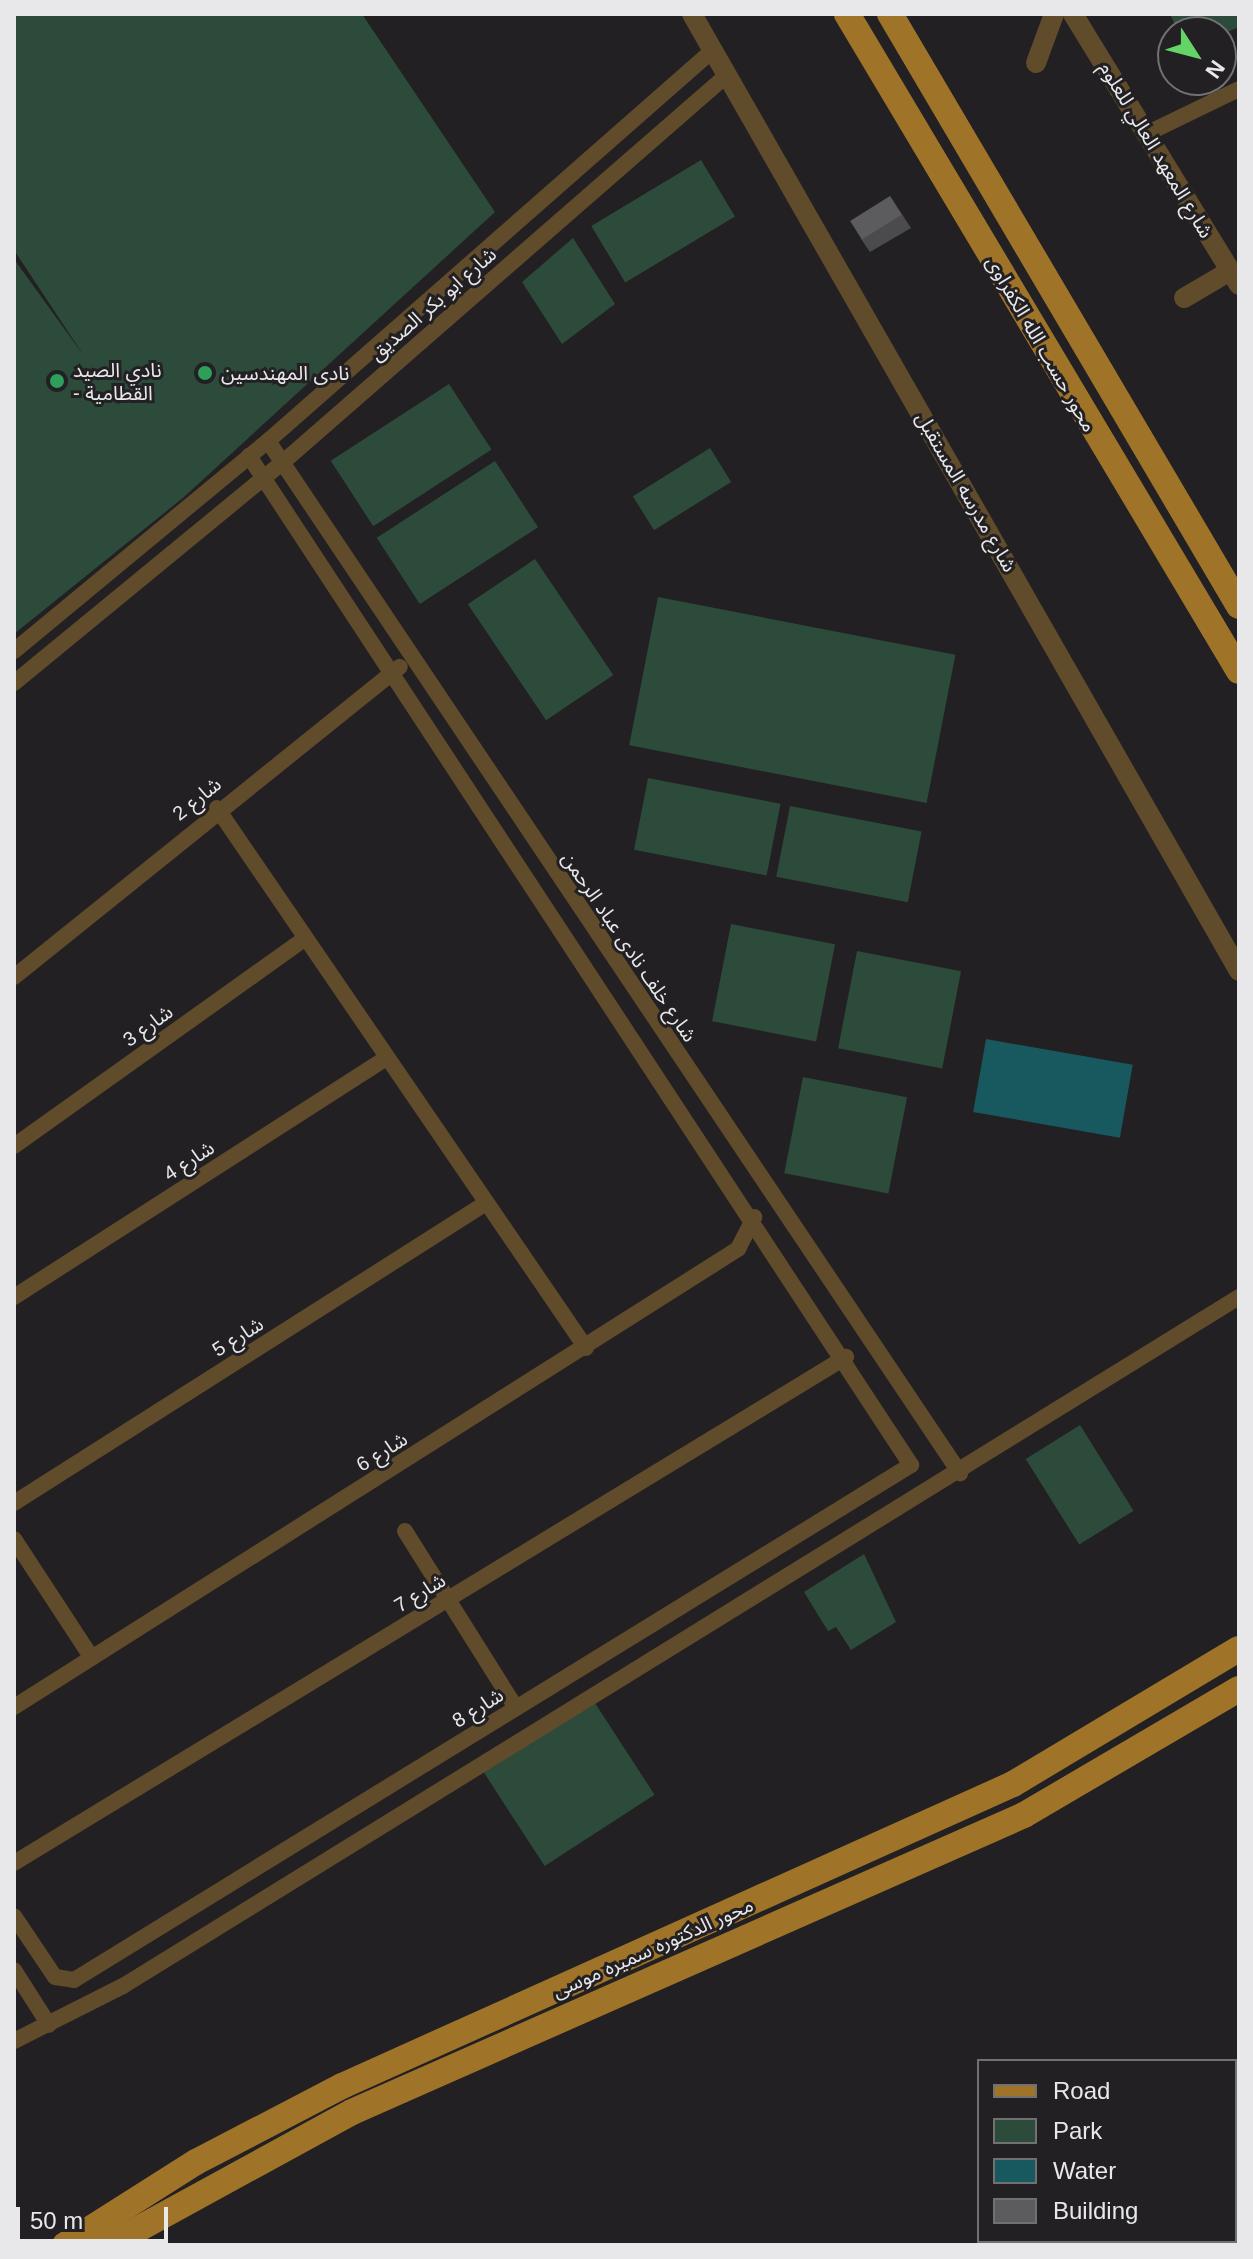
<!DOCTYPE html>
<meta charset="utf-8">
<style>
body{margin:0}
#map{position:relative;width:1253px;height:2259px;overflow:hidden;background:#222023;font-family:Helvetica,"Noto Sans Arabic",sans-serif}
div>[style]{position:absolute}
.green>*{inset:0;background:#2c4b3a;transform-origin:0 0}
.water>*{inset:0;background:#18595f;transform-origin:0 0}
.minor>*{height:16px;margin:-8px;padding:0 8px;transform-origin:8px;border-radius:8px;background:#604b2b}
.tertiary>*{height:20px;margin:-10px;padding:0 10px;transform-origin:10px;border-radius:10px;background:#604b2b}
.primary>*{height:26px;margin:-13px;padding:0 13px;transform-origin:13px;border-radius:13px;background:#9f7428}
.wall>*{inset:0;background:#4b4a4d}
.building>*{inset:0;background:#5c5b5e;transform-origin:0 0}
.dots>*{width:22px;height:22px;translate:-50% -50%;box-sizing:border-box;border:4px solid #222023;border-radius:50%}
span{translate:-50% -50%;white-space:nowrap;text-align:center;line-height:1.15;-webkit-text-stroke:6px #222023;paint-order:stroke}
.street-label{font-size:20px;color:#e8e8ea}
.poi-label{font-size:20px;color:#e8e8ea}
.left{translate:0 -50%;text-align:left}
.frame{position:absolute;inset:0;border:16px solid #e8e8ea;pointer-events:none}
.legend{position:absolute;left:977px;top:2059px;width:260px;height:184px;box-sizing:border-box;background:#222023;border:2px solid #717073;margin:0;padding:10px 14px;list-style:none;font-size:24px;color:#e8e8ea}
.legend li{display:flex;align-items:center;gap:16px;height:40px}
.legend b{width:40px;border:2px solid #717073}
.north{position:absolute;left:1157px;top:16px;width:80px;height:80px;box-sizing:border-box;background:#222023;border:2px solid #717073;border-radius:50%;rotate:126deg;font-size:22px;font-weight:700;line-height:32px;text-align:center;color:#e8e8ea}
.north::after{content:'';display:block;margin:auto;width:28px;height:36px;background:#65d467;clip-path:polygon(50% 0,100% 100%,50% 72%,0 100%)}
.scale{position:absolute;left:16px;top:2207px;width:152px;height:36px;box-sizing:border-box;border:4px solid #e8e8ea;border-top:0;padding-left:10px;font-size:24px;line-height:28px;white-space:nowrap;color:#e8e8ea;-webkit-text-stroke:6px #222023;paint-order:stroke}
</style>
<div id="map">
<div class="green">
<div style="clip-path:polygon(14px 14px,362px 14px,495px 212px,184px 497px,14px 634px,14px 259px,84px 356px,14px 250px)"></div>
<div style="clip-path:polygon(1170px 14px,1239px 14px,1239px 27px,1221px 35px,1178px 32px)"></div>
<div style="left:701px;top:160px;width:66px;height:128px;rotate:59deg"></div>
<div style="clip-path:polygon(573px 238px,615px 304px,562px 344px,522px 282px)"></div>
<div style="left:449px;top:384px;width:78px;height:141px;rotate:57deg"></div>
<div style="left:710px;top:448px;width:40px;height:91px;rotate:58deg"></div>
<div style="left:495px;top:461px;width:79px;height:141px;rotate:57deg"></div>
<div style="left:535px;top:559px;width:140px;height:81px;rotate:56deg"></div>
<div style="left:658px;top:597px;width:303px;height:151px;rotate:11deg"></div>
<div style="left:648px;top:778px;width:135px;height:73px;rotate:11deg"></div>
<div style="left:790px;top:806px;width:134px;height:72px;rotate:11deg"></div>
<div style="left:731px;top:924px;width:106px;height:99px;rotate:11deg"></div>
<div style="left:857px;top:951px;width:106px;height:99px;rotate:11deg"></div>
<div style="left:803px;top:1077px;width:106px;height:98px;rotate:11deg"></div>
<div style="left:1080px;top:1425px;width:101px;height:64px;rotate:58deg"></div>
<div style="clip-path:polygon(864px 1554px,896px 1622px,851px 1650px,836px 1627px,828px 1631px,804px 1592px)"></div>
<div style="left:593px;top:1700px;width:113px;height:131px;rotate:57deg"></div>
</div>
<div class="water">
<div style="left:986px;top:1039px;width:149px;height:74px;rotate:10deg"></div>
</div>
<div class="minor">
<div style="left:1146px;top:134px;width:103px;rotate:-25.8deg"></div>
<div style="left:268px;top:441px;width:1243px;rotate:56.16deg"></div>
<div style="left:14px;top:651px;width:330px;rotate:-39.6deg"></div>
<div style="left:268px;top:441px;width:592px;rotate:-41.3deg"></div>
<div style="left:14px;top:683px;width:347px;rotate:-39.4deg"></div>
<div style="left:282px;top:463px;width:590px;rotate:-41.09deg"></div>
<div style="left:217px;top:808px;width:654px;rotate:55.65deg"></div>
<div style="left:14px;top:977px;width:495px;rotate:-38.8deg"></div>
<div style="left:14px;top:1146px;width:356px;rotate:-35.5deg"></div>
<div style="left:14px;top:1297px;width:441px;rotate:-32.7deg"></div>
<div style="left:14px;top:1503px;width:556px;rotate:-32.43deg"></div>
<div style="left:405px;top:1531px;width:209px;rotate:57.9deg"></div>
<div style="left:14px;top:1539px;width:142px;rotate:56.8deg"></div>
<div style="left:14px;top:1707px;width:857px;rotate:-32.32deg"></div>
<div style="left:738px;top:1249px;width:36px;rotate:-63deg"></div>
<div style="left:14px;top:1863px;width:974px;rotate:-31.31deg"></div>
<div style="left:14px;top:1916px;width:73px;rotate:56.1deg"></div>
<div style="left:55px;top:1977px;width:19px;rotate:9deg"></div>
<div style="left:74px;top:1980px;width:983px;rotate:-31.6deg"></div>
<div style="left:911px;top:1465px;width:1207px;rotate:-123.27deg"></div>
<div style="left:14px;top:1970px;width:65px;rotate:57.5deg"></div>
<div style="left:14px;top:2041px;width:122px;rotate:-26.8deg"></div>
<div style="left:123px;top:1986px;width:1312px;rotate:-31.69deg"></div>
</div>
<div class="tertiary">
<div style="left:692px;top:14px;width:1102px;rotate:60.25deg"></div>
<div style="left:1073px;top:14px;width:318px;rotate:58.5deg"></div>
<div style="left:1036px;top:63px;width:52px;rotate:-69.8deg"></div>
<div style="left:1184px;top:298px;width:53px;rotate:-30.4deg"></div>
</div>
<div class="primary">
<div style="left:847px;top:14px;width:765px;rotate:59.18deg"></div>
<div style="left:890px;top:14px;width:687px;rotate:59.48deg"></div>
<div style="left:65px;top:2245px;width:155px;rotate:-32.4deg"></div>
<div style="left:196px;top:2162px;width:165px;rotate:-27.5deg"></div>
<div style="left:342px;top:2086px;width:736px;rotate:-24.23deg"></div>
<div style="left:1013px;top:1784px;width:263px;rotate:-30.9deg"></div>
<div style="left:109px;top:2245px;width:277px;rotate:-28.7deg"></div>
<div style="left:352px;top:2112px;width:735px;rotate:-23.84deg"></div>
<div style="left:1024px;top:1815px;width:249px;rotate:-30.4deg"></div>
</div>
<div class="wall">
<div style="clip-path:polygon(890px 196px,911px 228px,870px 252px,861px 239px)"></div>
</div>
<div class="building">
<div style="left:890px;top:196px;width:22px;height:47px;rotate:58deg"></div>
</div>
<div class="dots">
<div style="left:205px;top:373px;background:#2e9e5b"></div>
<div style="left:57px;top:381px;background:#2e9e5b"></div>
</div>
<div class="street-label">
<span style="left:1156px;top:150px;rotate:59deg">شارع المعهد العالي للعلوم</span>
<span style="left:433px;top:304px;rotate:-41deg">شارع ابو بكر الصديق</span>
<span style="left:1041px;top:344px;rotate:60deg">محور حسب الله الكفراوى</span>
<span style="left:966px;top:492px;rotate:60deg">شارع مدرسه المستقبل</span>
<span style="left:197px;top:799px;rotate:-39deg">شارع 2</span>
<span style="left:629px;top:947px;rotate:56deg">شارع خلف نادى عباد الرحمن</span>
<span style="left:148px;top:1026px;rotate:-36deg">شارع 3</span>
<span style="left:189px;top:1161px;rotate:-33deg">شارع 4</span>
<span style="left:238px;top:1337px;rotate:-32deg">شارع 5</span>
<span style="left:382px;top:1452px;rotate:-32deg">شارع 6</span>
<span style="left:420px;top:1593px;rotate:-31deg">شارع 7</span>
<span style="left:478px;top:1708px;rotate:-32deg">شارع 8</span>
<span style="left:653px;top:1948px;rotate:-24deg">محور الدكتوره سميره موسى</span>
</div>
<div class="poi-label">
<span class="left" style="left:73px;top:382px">نادي الصيد<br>- القطامية</span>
<span class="left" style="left:221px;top:373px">نادى المهندسين</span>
</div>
<div class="frame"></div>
<ul class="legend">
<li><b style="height:10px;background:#9f7428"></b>Road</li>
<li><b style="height:22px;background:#2c4b3a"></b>Park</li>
<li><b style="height:22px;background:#18595f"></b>Water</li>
<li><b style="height:22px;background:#5c5b5e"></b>Building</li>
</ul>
<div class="north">N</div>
<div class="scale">50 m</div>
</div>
